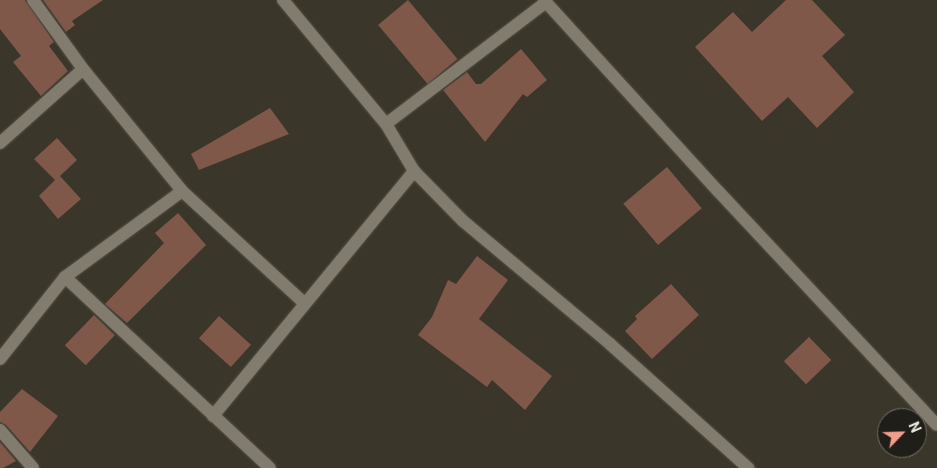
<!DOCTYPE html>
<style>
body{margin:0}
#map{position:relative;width:937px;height:468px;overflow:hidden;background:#3b362a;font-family:Roboto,sans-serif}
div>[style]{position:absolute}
.building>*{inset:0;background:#7f584a;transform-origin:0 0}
.roads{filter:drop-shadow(0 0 1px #565248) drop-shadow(0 0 1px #565248)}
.lane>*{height:12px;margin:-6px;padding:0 6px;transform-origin:6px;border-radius:6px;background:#817c6e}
.street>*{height:12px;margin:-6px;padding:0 6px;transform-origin:6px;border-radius:6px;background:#817c6e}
span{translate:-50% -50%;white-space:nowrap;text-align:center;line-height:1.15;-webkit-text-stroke:5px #201e19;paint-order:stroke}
.north{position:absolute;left:877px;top:408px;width:50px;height:50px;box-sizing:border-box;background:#201e19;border:1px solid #716e69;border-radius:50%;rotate:66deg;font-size:14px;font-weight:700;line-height:20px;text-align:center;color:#eae7e0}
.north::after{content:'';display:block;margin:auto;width:18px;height:22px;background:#f49d8c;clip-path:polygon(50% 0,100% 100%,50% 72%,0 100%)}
</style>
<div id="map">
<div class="building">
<div style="clip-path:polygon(0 0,25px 0,54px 42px,49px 46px,68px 71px,41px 96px,13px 62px,21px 56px,0 29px)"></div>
<div style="clip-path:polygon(43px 0,103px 0,72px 21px,75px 25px,66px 32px)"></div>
<div style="left:408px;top:0;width:77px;height:39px;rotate:50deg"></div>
<div style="clip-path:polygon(786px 0,812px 0,845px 35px,822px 56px,854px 92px,817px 128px,788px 97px,762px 121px,695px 47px,733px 12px,752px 32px)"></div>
<div style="clip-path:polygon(521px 49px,547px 80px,527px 97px,523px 94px,485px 142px,443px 90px,467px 72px,476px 84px,481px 84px)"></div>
<div style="clip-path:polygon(270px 108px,289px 134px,199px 170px,191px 154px)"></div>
<div style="clip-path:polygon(57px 138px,77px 160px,60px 176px,81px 199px,58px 219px,39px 196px,55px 180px,34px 159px)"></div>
<div style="left:667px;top:167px;width:54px;height:57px;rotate:50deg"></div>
<div style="clip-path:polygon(178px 213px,206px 245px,127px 323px,105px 304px,164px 243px,155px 233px)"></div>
<div style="clip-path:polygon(477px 256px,508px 280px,479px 319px,552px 376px,525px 410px,492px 380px,487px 387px,418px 335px,432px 317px,448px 280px,456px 284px)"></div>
<div style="clip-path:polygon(671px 284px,699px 315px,652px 359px,625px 331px,637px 319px,635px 316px)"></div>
<div style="left:94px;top:315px;width:29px;height:42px;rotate:44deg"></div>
<div style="left:219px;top:316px;width:43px;height:30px;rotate:42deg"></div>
<div style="left:809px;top:337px;width:32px;height:35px;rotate:46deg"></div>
<div style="clip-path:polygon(22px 389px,58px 416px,30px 452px,6px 425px,0 422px,0 412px)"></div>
<div style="clip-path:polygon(0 442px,16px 461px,3px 468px,0 468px)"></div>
</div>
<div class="roads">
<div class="lane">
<div style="left:0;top:143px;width:111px;rotate:-41.7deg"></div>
</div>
<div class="street">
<div style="left:33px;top:0;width:85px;rotate:54.1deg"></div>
<div style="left:83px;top:69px;width:157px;rotate:50.9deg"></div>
<div style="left:182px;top:191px;width:164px;rotate:42.5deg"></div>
<div style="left:283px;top:0;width:161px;rotate:50.3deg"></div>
<div style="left:386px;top:124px;width:55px;rotate:59.2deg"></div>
<div style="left:414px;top:171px;width:70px;rotate:45.6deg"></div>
<div style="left:463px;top:221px;width:192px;rotate:39.9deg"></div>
<div style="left:610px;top:344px;width:186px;rotate:41.9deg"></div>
<div style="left:544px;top:0;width:258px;rotate:47.7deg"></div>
<div style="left:718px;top:191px;width:320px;rotate:46.9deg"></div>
<div style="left:386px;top:124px;width:201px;rotate:-37.3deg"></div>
<div style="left:65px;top:277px;width:280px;rotate:43deg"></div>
<div style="left:0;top:359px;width:105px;rotate:-51.6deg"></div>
<div style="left:65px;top:277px;width:145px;rotate:-36.3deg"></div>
<div style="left:213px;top:416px;width:317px;rotate:-50.6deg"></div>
<div style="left:0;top:430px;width:50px;rotate:49deg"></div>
</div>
</div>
<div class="north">N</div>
</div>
